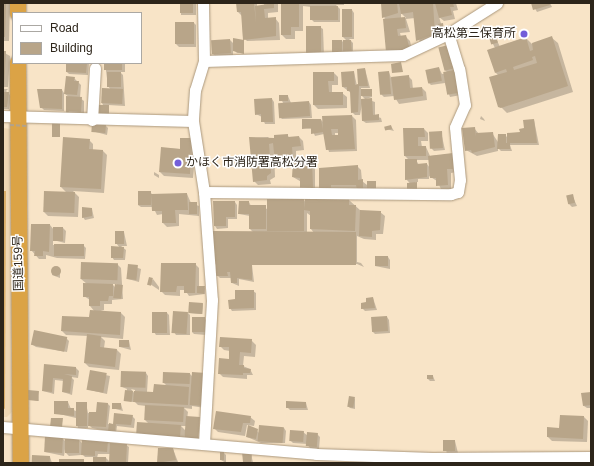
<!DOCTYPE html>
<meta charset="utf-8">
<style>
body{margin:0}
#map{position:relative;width:594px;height:466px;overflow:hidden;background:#f8e4c7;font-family:Arial,"Noto Sans JP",sans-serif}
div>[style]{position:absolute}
.built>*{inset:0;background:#efd7b4}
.green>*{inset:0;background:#daae69}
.shadow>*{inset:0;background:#0003;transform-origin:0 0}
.building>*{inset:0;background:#b8a589;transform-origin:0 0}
.round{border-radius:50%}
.roads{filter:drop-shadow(0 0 1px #ab987d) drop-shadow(0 0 1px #ab987d)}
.minor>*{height:11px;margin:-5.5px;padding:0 5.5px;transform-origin:5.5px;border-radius:5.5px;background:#fff}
.highway>*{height:16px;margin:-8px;padding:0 8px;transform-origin:8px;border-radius:8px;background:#dba346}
.path-bridge>*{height:2px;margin-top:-1px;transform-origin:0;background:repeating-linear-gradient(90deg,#b2a28b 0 4px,transparent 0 6px)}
.dots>*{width:11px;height:11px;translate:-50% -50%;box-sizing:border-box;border:2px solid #fff;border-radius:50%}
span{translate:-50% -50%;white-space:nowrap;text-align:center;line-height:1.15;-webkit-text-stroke:3px #fff;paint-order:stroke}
.poi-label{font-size:12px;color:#2d251a}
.right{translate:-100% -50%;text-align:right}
.left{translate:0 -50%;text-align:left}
.street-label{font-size:12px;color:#2d251a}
.frame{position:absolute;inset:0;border:4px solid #2d251a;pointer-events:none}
.legend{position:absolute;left:12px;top:12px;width:130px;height:52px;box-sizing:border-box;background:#fff;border:1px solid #aba8a3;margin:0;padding:5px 7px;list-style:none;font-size:12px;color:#2d251a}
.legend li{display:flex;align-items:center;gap:8px;height:20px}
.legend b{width:20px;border:1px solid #aba8a3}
</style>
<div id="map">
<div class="built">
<div style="clip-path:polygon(3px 128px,11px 129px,12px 412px,7px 417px,3px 417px)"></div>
</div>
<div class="green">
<div style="clip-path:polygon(3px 191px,6px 191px,5px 409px,3px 408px)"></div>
</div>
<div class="shadow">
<div style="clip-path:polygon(3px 3px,10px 3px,9px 41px,3px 41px)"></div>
<div style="left:181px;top:3px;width:15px;height:12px"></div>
<div style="clip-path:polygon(237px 3px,257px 3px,257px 7px,264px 6px,264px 3px,278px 3px,278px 12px,268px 13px,268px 19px,275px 18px,279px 23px,280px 40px,247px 41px,243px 37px,242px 16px,238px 12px)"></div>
<div style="clip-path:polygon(282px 3px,344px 3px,344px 5px,336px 5px,340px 9px,340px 22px,314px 22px,312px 20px,311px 7px,303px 6px,303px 31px,295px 31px,295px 39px,286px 39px,282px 35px)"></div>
<div style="clip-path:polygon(evenodd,382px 3px,456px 3px,458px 10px,453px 11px,455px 19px,444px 21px,439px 17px,444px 33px,420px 43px,415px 18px,406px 19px,410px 32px,400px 33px,401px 37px,406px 37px,410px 41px,413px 54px,391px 56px,382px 3px,401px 13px,406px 18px,401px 18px,401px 13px)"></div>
<div style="clip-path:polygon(532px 3px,550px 3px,552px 7px,537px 12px)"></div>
<div style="clip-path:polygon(352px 10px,354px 13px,354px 39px,349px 39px,353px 43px,353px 54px,335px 56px,342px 41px,344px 43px,347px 41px,343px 37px)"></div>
<div style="clip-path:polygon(176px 23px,194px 23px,196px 25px,196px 47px,179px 47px,176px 44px)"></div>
<div style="clip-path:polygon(320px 27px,323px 29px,324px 55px,307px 53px)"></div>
<div style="clip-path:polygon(494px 34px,500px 47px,526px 38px,532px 44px,552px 38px,558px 43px,573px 92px,507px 113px,502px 108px,498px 75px,496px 73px,495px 48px,489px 36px)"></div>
<div style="clip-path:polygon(234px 39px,244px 42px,244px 53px,237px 53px,233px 49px,233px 55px,215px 56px,213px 54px,230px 40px,234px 44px)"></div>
<div style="clip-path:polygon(447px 47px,461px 95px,450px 97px,445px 83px,431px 85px,429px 83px,439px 68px,442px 74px,448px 73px,445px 70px)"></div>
<div style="clip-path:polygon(3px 52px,10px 56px,8px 87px,3px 87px)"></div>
<div style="clip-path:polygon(67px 63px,89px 63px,88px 75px,69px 74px,67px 72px)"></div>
<div style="clip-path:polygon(105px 63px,125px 63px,125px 72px,120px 72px,123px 75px,125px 106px,108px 105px,109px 117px,102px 103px,111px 90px,108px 86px)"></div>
<div style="clip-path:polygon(evenodd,365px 69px,370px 88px,361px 88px,361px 91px,372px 91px,372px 97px,366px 99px,375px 102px,375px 116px,381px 118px,382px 122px,366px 123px,363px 121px,362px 104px,360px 115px,355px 115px,352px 112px,351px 93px,343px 87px,354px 72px,357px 86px,365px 69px,361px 95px,365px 99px,361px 100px,361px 95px)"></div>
<div style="clip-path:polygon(389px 72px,391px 78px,408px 76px,412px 80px,413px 89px,422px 88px,426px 92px,427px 100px,399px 104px,394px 96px,384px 97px,381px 94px)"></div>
<div style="clip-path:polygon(314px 73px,334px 73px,338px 77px,338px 85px,332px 85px,332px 93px,342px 93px,347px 97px,347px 108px,318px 109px,314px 105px)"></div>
<div style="clip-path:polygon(74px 78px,81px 85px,80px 98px,84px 101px,84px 114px,67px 114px,69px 97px,65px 94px)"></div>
<div style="clip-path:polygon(3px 89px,8px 89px,6px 91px,11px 96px,9px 109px,3px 109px)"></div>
<div style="clip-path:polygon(62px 90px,64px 93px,64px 111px,44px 110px,41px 107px)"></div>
<div style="clip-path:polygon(280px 96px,288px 96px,291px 103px,309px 102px,311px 105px,312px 118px,282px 119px,280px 117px,283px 103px)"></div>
<div style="clip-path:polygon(272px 99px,274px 102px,275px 124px,265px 124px,262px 117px,256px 114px)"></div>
<div style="clip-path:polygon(evenodd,352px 116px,356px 120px,357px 151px,329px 152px,324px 134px,315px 136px,312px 129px,303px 128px,321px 120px,323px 122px,323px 117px,352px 116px,335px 133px,339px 133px,340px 136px,335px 136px,335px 133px)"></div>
<div style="clip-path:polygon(481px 116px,484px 119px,485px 121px,480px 119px)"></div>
<div style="clip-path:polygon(534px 120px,539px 145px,510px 145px,512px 151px,501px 151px,498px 148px,498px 151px,477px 156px,466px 150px,474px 128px,479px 134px,492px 133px,498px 142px,505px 135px,508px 138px,521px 133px)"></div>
<div style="clip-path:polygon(60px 124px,60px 137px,54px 137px,53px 136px)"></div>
<div style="clip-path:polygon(105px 125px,108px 128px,107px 135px,92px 131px)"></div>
<div style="clip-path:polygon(391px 126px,394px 131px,386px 129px)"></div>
<div style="clip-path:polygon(evenodd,404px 129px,424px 129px,428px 133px,428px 141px,421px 141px,422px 147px,426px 147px,430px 156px,452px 154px,457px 172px,451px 173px,451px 189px,441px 189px,437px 181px,429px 176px,429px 179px,418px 179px,418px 182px,415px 182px,418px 192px,406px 179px,409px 160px,405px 156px,404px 129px,416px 160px,429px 160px,430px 168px,427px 164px,419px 165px,416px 160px)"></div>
<div style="clip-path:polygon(441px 132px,445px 150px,434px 151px,431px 148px)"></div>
<div style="clip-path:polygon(287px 135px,290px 138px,299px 137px,303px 141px,304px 150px,296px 151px,296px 162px,312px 162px,315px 165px,315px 190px,293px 177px,294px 165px,280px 166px,276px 162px,274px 147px,275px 177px,270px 180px,271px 184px,258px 185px,254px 181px,250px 138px,268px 137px,270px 139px)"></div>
<div style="clip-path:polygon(89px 140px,93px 144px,93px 150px,103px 151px,107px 155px,104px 193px,73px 191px,79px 197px,78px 217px,48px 216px,44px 212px,67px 193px,61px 187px)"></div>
<div style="clip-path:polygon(192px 140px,192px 151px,195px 154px,193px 178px,164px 176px,160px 172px,162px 148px,181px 149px)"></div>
<div style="clip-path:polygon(357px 166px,361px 170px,362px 181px,367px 185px,375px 182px,376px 190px,320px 190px)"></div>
<div style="clip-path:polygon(154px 172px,159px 175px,159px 178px,154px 175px)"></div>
<div style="clip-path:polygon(150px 192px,153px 195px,187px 194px,191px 203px,199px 206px,199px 216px,179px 214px,179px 226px,167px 227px,163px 223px,163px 214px,157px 215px,153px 207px,141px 207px,138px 205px)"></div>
<div style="clip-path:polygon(572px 195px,577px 206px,572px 207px,569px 204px)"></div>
<div style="clip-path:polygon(evenodd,303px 200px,306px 202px,349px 200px,361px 211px,380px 212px,385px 216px,383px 234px,376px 234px,376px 240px,364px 239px,357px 236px,357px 262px,361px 263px,364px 267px,357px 264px,252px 265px,254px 282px,239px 279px,239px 286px,232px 283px,232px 278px,220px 278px,217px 275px,217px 265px,213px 264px,253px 232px,250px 229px,250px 216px,239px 214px,249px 202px,251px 206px,268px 209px,303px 200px,307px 213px,311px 216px,311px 229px,314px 233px,307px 233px,307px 213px)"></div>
<div style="clip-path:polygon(235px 202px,237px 205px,237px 219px,228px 219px,228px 228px,217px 229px,215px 226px)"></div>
<div style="clip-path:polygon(92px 209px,94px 218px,85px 220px,83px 217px)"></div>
<div style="clip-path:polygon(50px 225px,54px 230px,63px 228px,66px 231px,65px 243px,53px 240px,53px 245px,83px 245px,86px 248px,85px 259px,57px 258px,46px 255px,46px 259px,39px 259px,31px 250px)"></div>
<div style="clip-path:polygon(124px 232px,127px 246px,121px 246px,126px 250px,125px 260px,114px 260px,112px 257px,120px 248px,116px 243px)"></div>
<div style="clip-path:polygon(388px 257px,390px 260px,390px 269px,375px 266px)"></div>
<div style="clip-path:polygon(evenodd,117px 264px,121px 268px,123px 299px,112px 300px,112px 304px,104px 304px,104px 310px,97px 312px,121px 313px,125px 317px,123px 339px,101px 337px,105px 341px,104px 348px,117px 350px,121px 354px,119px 370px,89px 367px,85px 363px,88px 336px,66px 335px,62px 331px,90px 318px,95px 312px,90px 306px,90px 300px,84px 296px,87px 284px,81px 279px,117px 264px,112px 284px,117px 284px,116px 288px,112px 284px)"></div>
<div style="clip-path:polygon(195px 264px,199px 268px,199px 287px,205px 288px,205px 294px,189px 296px,185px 290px,180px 290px,180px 296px,165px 295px,161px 291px)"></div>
<div style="clip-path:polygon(129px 265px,141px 269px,139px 282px,128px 279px)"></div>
<div style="clip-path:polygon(53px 267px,60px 269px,60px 278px,52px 275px)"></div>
<div style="clip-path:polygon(153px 279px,159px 287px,159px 290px,150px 284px)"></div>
<div style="clip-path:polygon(253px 291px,256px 293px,256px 310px,232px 311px,230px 308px,236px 300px)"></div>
<div style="clip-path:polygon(373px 298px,377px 310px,365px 311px,362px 308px)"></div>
<div style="left:190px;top:303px;width:13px;height:10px;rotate:4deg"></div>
<div style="clip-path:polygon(167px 313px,169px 315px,170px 335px,156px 335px,154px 332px)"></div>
<div style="clip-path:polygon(188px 313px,190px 315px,190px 335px,176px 335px,174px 332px)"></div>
<div style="clip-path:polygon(372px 317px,387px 317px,389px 320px,390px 333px,375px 334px,372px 331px)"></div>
<div style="clip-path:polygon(204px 318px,207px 321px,206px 335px,194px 334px,192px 332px)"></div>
<div style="clip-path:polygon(66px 338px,69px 341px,67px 352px,36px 347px,33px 345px)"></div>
<div style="clip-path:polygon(251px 340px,256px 345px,255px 357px,244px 356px,243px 366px,250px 369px,253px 375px,247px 375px,247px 379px,223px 377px,219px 373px,230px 360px,230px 351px,224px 350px,220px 346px)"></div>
<div style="clip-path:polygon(129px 341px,131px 350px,120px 347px)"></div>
<div style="clip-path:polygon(45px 365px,76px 368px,79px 371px,78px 378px,71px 377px,74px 380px,72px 395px,63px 392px,64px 381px,55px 380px,54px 394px,43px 391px)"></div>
<div style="clip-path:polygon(91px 372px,110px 376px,107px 394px,90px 390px)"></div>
<div style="clip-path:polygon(evenodd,146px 373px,148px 376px,147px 392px,154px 393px,167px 386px,164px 383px,190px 374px,193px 377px,205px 408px,192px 406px,192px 409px,184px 408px,188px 412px,184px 442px,149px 424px,145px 420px,146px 406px,138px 405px,133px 400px,133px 402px,125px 400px,127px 389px,122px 387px,146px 373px,131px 389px,135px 390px,135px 394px,131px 389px,146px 373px,181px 426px,186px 426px,186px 431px,181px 426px)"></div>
<div style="clip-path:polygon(433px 376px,435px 381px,430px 381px,428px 379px)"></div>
<div style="clip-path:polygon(38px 392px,39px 401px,28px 399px)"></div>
<div style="clip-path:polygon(591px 393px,591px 408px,587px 408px,584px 406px)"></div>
<div style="clip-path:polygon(355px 398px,355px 409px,350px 408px,349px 407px)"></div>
<div style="clip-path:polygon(55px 402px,68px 402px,71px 409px,76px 411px,86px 403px,88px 413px,97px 414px,107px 403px,110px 406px,108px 424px,116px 425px,114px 423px,132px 416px,135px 419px,134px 428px,117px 426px,116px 433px,92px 428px,88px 424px,88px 428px,78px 428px,76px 418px,55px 413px)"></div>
<div style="clip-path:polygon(306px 403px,308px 410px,290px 410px,287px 407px)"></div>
<div style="clip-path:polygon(121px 404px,123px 411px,112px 408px)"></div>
<div style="clip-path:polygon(250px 417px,255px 421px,254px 426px,247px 425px,245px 436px,218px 432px,214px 428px)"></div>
<div style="clip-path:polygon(584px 417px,588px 421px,587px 442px,552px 441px,548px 437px)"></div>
<div style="clip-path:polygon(284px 428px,286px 431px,285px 443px,261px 443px,247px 437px,255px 429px,259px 433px)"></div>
<div style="clip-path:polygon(303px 432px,308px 436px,317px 434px,320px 437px,319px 449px,310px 448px,307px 444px,293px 443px,290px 440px)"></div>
<div style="clip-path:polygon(62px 438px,66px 442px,64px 456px,45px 452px)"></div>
<div style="clip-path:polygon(evenodd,79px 440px,83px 444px,108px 442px,126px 445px,129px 447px,128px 463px,94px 463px,94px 457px,85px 457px,81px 453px,81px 455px,69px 456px,66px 453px,79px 440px,98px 454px,110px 454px,110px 462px,106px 458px,97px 458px,98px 454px)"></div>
<div style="clip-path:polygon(444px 441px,455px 441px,458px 453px,447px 454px)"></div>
<div style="clip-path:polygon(158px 449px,173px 449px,178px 462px,158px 463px)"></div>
<div style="clip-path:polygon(224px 453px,226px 455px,226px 463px,221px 460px)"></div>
<div style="clip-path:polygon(251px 453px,253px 463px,245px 463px,244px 461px)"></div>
<div style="clip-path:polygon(50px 457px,52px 463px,33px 463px)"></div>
</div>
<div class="building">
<div style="clip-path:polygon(3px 3px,6px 3px,5px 37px,3px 37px)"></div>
<div style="left:180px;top:3px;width:13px;height:10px"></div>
<div style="clip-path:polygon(236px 3px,254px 3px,256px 23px,255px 6px,274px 3px,274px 8px,264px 9px,265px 18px,276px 17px,276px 36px,243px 40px,241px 12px,237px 12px)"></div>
<div style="clip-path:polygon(281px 3px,299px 3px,299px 27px,291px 27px,291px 35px,281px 35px)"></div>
<div style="clip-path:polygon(381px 3px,397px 3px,398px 13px,382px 18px)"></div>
<div style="clip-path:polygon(399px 3px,433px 3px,435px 34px,416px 41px,413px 12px,401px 14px)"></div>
<div style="clip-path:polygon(435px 3px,453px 3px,454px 7px,450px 7px,452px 15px,439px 18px)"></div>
<div style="clip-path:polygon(531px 3px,549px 3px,550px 5px,533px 10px)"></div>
<div style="left:310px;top:6px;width:28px;height:14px"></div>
<div style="left:352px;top:9px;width:28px;height:10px;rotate:90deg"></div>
<div style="clip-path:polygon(405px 17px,406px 28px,397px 29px,398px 36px,406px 35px,410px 50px,386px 52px,383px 19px)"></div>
<div style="left:175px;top:22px;width:19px;height:22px"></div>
<div style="clip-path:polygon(443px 23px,444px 32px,438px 32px,438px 24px)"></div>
<div style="left:306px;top:26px;width:15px;height:28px"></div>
<div style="left:495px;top:33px;width:10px;height:7px;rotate:73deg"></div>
<div style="clip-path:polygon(evenodd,552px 36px,568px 86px,501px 108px,498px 107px,489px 77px,507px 72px,506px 69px,495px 73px,487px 50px,526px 37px,530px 51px,533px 50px,532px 43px,552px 36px,535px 56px,537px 63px,514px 70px,513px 67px,533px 60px,532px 57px,535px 56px)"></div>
<div style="clip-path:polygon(233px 38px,244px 40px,244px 54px,233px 51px)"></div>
<div style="left:230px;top:39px;width:14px;height:19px;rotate:86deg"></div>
<div style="left:332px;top:40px;width:10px;height:14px"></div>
<div style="clip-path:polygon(343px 40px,351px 40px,352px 53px,343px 52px)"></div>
<div style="left:448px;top:45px;width:24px;height:10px;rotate:75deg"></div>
<div style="clip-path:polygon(3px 51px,6px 51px,4px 90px,3px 90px)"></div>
<div style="clip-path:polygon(401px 62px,403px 72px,392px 73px,391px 64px)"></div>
<div style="clip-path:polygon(66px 63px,87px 63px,86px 73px,66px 72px)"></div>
<div style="left:104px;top:63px;width:18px;height:7px"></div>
<div style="left:439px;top:67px;width:14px;height:14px;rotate:78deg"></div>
<div style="clip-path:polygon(365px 68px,368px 86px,359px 86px,358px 112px,351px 113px,350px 91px,347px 91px,347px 87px,342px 87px,341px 72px,354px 71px,355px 85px,358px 84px,357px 69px)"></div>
<div style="left:455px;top:70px;width:23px;height:12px;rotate:80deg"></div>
<div style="left:389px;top:71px;width:23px;height:11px;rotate:85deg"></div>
<div style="left:107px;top:72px;width:14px;height:15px"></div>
<div style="clip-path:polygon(313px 72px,334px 72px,334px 81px,328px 81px,329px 92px,343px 92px,343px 105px,313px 105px)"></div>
<div style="clip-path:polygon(409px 75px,410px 88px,422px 87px,423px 96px,394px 100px,391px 77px)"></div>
<div style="clip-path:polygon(66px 76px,75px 77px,74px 81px,79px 81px,77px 95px,64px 94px)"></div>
<div style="left:102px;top:88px;width:21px;height:15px;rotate:3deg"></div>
<div style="clip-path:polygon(37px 89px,62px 89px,62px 109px,40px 108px)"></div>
<div style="left:372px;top:89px;width:7px;height:11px;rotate:90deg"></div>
<div style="clip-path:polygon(3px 92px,9px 92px,7px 107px,3px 107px)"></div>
<div style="left:279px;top:95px;width:9px;height:6px"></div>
<div style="clip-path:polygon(66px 96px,82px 97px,81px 112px,69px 111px,68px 115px,66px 114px)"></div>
<div style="clip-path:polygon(272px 98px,273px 122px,261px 122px,261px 114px,255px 115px,254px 99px)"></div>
<div style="clip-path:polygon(372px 98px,373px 115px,379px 114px,379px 120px,362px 121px,361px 99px)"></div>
<div style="left:309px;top:101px;width:15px;height:31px;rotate:86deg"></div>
<div style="left:99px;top:105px;width:10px;height:11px"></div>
<div style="clip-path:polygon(evenodd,352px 115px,355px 149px,326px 150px,323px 132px,311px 134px,311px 128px,302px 129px,302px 119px,321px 119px,323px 130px,322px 116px,352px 115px,331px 129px,338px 129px,338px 135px,332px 135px,331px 129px)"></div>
<div style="clip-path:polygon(534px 119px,537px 143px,507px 143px,507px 133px,520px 132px,519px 129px,524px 128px,523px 120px)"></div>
<div style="left:52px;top:123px;width:8px;height:14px"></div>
<div style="left:92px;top:123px;width:14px;height:9px;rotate:4deg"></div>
<div style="left:391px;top:125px;width:4px;height:7px;rotate:76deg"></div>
<div style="clip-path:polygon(475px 127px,476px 137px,476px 133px,493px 132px,495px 147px,472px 153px,471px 150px,465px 151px,462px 128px)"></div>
<div style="clip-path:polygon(403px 128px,424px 128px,425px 137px,418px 137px,418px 146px,426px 146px,426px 156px,404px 156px)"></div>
<div style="left:442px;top:131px;width:17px;height:13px;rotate:87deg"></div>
<div style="clip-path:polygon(288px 134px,288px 137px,299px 136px,301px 146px,292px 147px,293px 161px,275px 162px,273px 143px,269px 144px,271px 173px,267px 176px,267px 180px,253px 182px,249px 137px,274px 138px,274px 135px)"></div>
<div style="clip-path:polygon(498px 134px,506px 134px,506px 143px,510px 143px,510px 149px,497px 149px)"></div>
<div style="clip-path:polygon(63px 137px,90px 139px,89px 149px,103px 150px,101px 189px,60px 187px)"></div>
<div style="clip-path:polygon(180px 138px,191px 138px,190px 174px,159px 172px,161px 147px,180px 149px)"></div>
<div style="clip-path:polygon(453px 153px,453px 169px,447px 169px,448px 185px,436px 186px,436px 178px,430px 178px,428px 156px)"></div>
<div style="clip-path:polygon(405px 159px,417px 159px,417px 164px,427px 163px,427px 177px,405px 180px)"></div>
<div style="clip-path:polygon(293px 161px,312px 161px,313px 188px,300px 188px,300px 178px,292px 177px)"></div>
<div style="clip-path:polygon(358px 165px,358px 180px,363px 179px,363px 190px,357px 190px,356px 185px,331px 185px,331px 190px,319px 190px,319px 168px)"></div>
<div style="left:367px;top:181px;width:9px;height:8px"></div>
<div style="clip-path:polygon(417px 182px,417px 191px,407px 192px,407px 183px)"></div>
<div style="left:44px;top:191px;width:31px;height:21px;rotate:2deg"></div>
<div style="left:138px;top:191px;width:13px;height:14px"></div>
<div style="clip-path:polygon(187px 193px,188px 210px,175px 210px,176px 223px,162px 223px,162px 211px,152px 211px,151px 194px)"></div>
<div style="left:573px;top:194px;width:9px;height:7px;rotate:77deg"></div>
<div style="clip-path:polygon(305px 198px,349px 199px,349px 205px,356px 205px,355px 231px,310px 229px,310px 211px,304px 210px,304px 231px,267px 231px,267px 199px,304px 199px,304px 209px)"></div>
<div style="clip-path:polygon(213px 201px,235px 201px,235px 217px,226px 217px,226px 226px,214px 226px)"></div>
<div style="clip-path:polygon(239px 201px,249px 201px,249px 205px,266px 205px,266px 229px,249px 229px,249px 214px,238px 214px)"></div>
<div style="left:189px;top:202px;width:8px;height:12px"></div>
<div style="clip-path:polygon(82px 207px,92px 208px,92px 216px,82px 218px)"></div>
<div style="clip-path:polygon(360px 210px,381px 211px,380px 230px,372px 231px,372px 237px,359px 236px)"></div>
<div style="clip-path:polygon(31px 224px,50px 224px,49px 252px,43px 251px,43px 256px,34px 256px,35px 251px,30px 251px)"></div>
<div style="left:53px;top:227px;width:10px;height:14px"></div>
<div style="left:115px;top:231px;width:9px;height:13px"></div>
<div style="clip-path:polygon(212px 231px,356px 232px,356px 265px,252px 265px,252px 280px,237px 278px,237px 283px,231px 283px,230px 272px,227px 272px,228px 276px,216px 276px,216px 264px,212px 264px)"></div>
<div style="left:54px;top:244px;width:30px;height:12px"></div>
<div style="clip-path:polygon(111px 246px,124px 247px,123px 258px,111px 258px)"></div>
<div style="left:375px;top:256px;width:13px;height:10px"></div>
<div style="left:81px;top:262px;width:37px;height:17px;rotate:2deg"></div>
<div style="clip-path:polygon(161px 263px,196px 263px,195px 293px,184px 293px,184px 286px,177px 286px,176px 292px,160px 292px)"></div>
<div style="left:128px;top:264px;width:10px;height:15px;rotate:6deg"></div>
<div class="round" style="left:51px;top:266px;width:10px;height:10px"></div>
<div style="left:149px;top:277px;width:4px;height:8px;rotate:14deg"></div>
<div style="clip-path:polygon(83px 283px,113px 284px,113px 296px,109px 296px,108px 301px,100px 301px,100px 306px,89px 306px,89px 297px,83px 297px)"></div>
<div style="left:115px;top:284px;width:8px;height:14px;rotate:7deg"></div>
<div style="clip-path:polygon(197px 286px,205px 286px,204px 294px,197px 293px)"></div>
<div style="clip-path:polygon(235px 290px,254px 290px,254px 308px,229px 309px,228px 300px,235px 299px)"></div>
<div style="clip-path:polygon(373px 297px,375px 308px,361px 309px,361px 303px,366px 302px,366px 298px)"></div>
<div style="left:189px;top:302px;width:14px;height:11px;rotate:4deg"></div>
<div style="clip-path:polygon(90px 310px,121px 312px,120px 335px,61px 331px,62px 316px,89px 317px)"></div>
<div style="left:173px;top:311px;width:15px;height:22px;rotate:4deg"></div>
<div style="left:152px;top:312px;width:15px;height:21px"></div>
<div style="left:387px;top:316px;width:15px;height:16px;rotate:86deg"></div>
<div style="left:192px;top:317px;width:13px;height:15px"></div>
<div style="left:34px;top:330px;width:34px;height:15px;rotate:12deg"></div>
<div style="clip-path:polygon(87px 334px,101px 336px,100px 347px,117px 349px,115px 367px,84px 363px)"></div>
<div style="clip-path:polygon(220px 337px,252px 339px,251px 353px,240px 352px,239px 365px,244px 365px,244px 368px,251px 369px,250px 373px,243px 373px,243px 375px,218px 374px,219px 358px,229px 359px,229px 347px,219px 347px)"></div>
<div style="left:119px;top:340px;width:10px;height:7px"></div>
<div style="clip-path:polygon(44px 364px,76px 367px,76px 375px,64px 374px,72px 376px,70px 393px,62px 392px,63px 379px,53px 378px,52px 392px,42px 391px)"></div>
<div style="left:90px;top:370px;width:17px;height:20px;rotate:10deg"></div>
<div style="left:121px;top:371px;width:25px;height:16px;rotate:2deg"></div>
<div style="left:163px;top:372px;width:27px;height:11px;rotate:2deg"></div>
<div style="left:192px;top:372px;width:14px;height:33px;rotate:4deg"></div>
<div style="left:427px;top:375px;width:6px;height:4px"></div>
<div style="clip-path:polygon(154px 384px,189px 387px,188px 405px,133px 402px,134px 391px,153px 392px)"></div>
<div style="left:28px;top:390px;width:11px;height:10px;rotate:5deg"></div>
<div style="left:125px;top:390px;width:8px;height:11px;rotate:7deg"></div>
<div style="clip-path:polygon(591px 392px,591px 405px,583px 406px,581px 393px)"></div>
<div style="left:349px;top:396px;width:6px;height:11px;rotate:9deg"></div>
<div style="clip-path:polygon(54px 401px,68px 401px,68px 408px,74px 408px,74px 416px,54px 414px)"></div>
<div style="clip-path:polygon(286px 401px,306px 402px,306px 408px,286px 408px)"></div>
<div style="left:76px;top:402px;width:11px;height:24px"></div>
<div style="clip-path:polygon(97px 402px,108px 403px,106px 427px,88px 426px,89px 412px,96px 412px)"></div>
<div style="left:112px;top:403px;width:9px;height:6px"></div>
<div style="left:145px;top:405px;width:39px;height:15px;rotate:3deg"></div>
<div style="clip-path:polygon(216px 411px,251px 416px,250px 423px,243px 423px,241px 432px,213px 429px)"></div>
<div style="clip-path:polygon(114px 413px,133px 415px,131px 425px,116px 424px,115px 432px,108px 431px,109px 423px,113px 424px)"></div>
<div style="clip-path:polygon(560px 415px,584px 416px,583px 439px,547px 437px,547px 427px,559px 428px)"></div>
<div style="left:186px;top:416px;width:14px;height:22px;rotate:4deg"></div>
<div style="clip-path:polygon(51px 418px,63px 418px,62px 427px,50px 427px)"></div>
<div style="left:137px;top:422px;width:44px;height:13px;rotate:4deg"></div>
<div style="clip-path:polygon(248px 425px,258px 429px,256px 439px,246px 437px)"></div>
<div style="left:259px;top:425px;width:25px;height:16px;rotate:5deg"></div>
<div style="left:290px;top:430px;width:14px;height:11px;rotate:4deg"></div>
<div style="left:307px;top:432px;width:11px;height:14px;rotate:5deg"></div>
<div style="left:45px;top:436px;width:18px;height:16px;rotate:3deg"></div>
<div style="left:65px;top:439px;width:14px;height:14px"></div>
<div style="clip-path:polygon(82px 439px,108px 441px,107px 452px,95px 451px,95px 456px,81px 455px)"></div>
<div style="left:443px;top:440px;width:12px;height:11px"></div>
<div style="left:110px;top:443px;width:17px;height:20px;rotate:3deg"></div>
<div style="clip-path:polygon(158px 448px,173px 448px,176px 460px,157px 463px)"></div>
<div style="left:220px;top:452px;width:4px;height:8px"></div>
<div style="clip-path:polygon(242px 452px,252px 452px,251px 462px,243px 462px)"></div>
<div style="left:32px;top:455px;width:18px;height:8px;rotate:3deg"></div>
<div style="left:93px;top:457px;width:13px;height:6px"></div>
<div style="left:59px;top:459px;width:25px;height:4px"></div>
</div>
<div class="roads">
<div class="minor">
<div style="left:203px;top:3px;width:58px;rotate:89deg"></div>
<div style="left:204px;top:61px;width:30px;rotate:107deg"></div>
<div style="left:195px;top:90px;width:31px;rotate:94deg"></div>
<div style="left:193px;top:121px;width:72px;rotate:81.2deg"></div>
<div style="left:204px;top:192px;width:108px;rotate:85.8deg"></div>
<div style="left:212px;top:300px;width:144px;rotate:93.2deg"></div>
<div style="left:204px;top:61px;width:199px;rotate:-1.7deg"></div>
<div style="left:403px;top:55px;width:50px;rotate:-25deg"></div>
<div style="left:448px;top:34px;width:58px;rotate:-32.3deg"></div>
<div style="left:3px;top:116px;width:190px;rotate:1.5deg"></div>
<div style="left:92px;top:120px;width:52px;rotate:-86.7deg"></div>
<div style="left:204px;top:192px;width:247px;rotate:0.5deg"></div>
<div style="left:451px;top:194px;width:7px;rotate:-16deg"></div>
<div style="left:458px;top:192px;width:12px;rotate:-81deg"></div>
<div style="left:460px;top:180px;width:53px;rotate:-95.4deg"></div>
<div style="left:455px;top:127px;width:24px;rotate:-66deg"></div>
<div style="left:465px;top:105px;width:36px;rotate:-99deg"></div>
<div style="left:459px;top:69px;width:37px;rotate:-107deg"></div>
<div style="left:3px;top:427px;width:314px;rotate:4.9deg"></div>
<div style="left:316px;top:454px;width:116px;rotate:2deg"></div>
<div style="left:432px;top:458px;width:159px;rotate:-0.4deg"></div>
</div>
<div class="highway">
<div style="left:18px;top:13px;width:10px;rotate:-90deg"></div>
<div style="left:18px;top:63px;width:400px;rotate:89.6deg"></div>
</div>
</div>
<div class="path-bridge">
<div style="left:10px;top:125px;width:17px;rotate:3deg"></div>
</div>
<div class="dots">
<div style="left:524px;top:34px;background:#735ed9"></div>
<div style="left:178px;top:163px;background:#735ed9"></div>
</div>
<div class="poi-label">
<span class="right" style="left:516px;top:34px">高松第三保育所</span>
<span class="left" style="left:186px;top:163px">かほく市消防署高松分署</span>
</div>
<div class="street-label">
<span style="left:19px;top:263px;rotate:-91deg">国道159号</span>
</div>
<div class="frame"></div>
<ul class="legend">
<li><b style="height:5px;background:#fff"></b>Road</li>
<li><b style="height:11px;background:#b8a589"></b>Building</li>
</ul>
</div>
